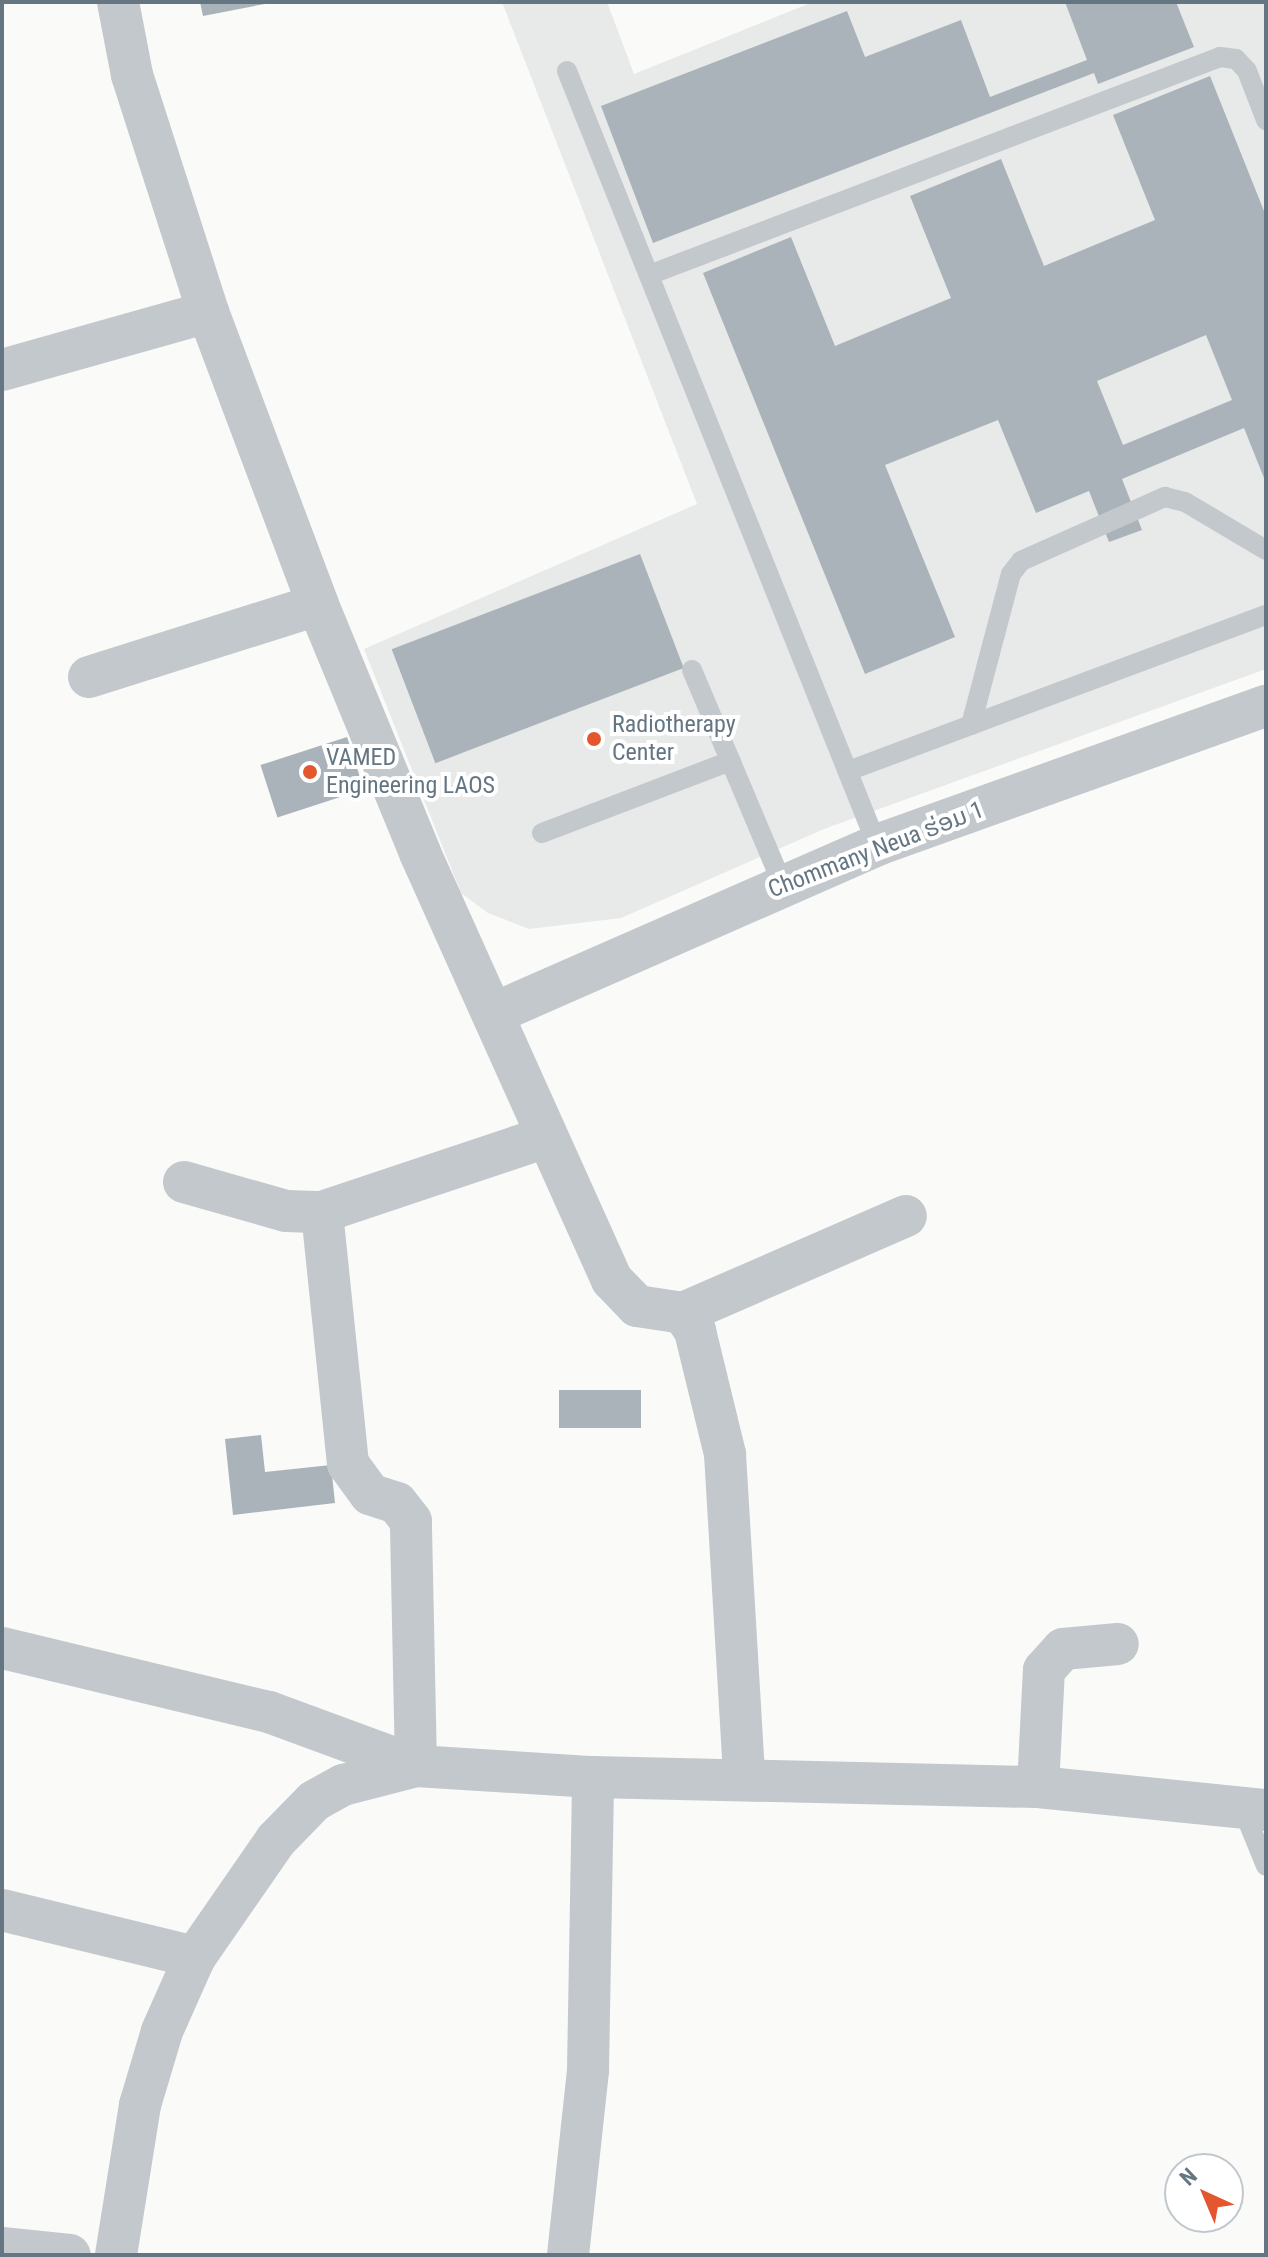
<!DOCTYPE html>
<meta charset="utf-8">
<style>
body{margin:0}
#map{position:relative;width:1268px;height:2257px;overflow:hidden;background:#fafaf8;font-family:"Roboto Condensed","Noto Sans Lao",sans-serif}
div>[style]{position:absolute}
.built>*{inset:0;background:#e8e9e9}
.building>*{inset:0;background:#aab3b9;transform-origin:0 0}
.service>*{height:20px;margin:-10px;padding:0 10px;transform-origin:10px;border-radius:10px;background:#c3c8cc}
.minor>*{height:42px;margin:-21px;padding:0 21px;transform-origin:21px;border-radius:21px;background:#c3c8cc}
.dots>*{width:22px;height:22px;translate:-50% -50%;box-sizing:border-box;border:4px solid #fff;border-radius:50%}
span{translate:-50% -50%;white-space:nowrap;text-align:center;line-height:1.15;-webkit-text-stroke:8px #fff;paint-order:stroke}
.poi-label{font-size:24px;color:#657683}
.left{translate:0 -50%;text-align:left}
.street-label{font-size:24px;color:#657683}
.frame{position:absolute;inset:0;border:4px solid #657683;pointer-events:none}
.north{position:absolute;left:1164px;top:2153px;width:80px;height:80px;box-sizing:border-box;background:#fff;border:2px solid #c1c8cd;border-radius:50%;rotate:316deg;font-size:22px;font-weight:700;line-height:32px;text-align:center;color:#657683}
.north::after{content:'';display:block;margin:auto;width:28px;height:36px;background:#e4572e;clip-path:polygon(50% 0,100% 100%,50% 72%,0 100%)}
</style>
<div id="map">
<div class="built">
<div style="clip-path:polygon(502px 2px,607px 2px,634px 74px,813px 2px,1266px 2px,1266px 669px,824px 829px,621px 918px,529px 929px,488px 913px,461px 893px,364px 649px,697px 504px)"></div>
</div>
<div class="building">
<div style="clip-path:polygon(200px 2px,270px 2px,270px 3px,203px 16px)"></div>
<div style="clip-path:polygon(1065px 2px,1176px 2px,1194px 47px,1098px 84px,1094px 73px,653px 243px,601px 106px,847px 11px,865px 57px,961px 20px,990px 97px,1087px 60px)"></div>
<div style="clip-path:polygon(evenodd,1210px 76px,1266px 216px,1266px 483px,1244px 428px,1122px 479px,1142px 530px,1109px 542px,1089px 491px,1036px 513px,998px 420px,885px 465px,955px 637px,865px 674px,703px 273px,791px 237px,835px 346px,951px 298px,910px 196px,1001px 159px,1044px 266px,1155px 220px,1113px 115px,1210px 76px,1206px 335px,1232px 400px,1123px 445px,1097px 381px,1206px 335px)"></div>
<div style="left:640px;top:554px;width:122px;height:266px;rotate:69deg"></div>
<div style="left:347px;top:737px;width:55px;height:91px;rotate:72deg"></div>
<div style="left:641px;top:1390px;width:38px;height:82px;rotate:90deg"></div>
<div style="clip-path:polygon(261px 1435px,265px 1472px,331px 1465px,335px 1503px,233px 1515px,225px 1439px)"></div>
</div>
<div class="service">
<div style="left:567px;top:71px;width:834px;rotate:68.17deg"></div>
<div style="left:649px;top:275px;width:611px;rotate:-20.9deg"></div>
<div style="left:1220px;top:57px;width:16px;rotate:7deg"></div>
<div style="left:1236px;top:59px;width:16px;rotate:47deg"></div>
<div style="left:1247px;top:71px;width:53px;rotate:68.8deg"></div>
<div style="left:692px;top:670px;width:233px;rotate:67.1deg"></div>
<div style="left:971px;top:725px;width:156px;rotate:-75.2deg"></div>
<div style="left:1011px;top:574px;width:16px;rotate:-52deg"></div>
<div style="left:1021px;top:561px;width:158px;rotate:-24deg"></div>
<div style="left:1165px;top:497px;width:21px;rotate:14deg"></div>
<div style="left:1185px;top:502px;width:94px;rotate:30.7deg"></div>
<div style="left:848px;top:771px;width:446px;rotate:-20.5deg"></div>
<div style="left:542px;top:833px;width:202px;rotate:-20.9deg"></div>
<div style="left:1244px;top:1812px;width:58px;rotate:67.8deg"></div>
</div>
<div class="minor">
<div style="left:118px;top:2px;width:74px;rotate:79.1deg"></div>
<div style="left:132px;top:75px;width:249px;rotate:72.2deg"></div>
<div style="left:208px;top:312px;width:313px;rotate:69.4deg"></div>
<div style="left:318px;top:605px;width:268px;rotate:67.6deg"></div>
<div style="left:420px;top:853px;width:468px;rotate:65.8deg"></div>
<div style="left:612px;top:1280px;width:36px;rotate:46deg"></div>
<div style="left:637px;top:1306px;width:47px;rotate:8.7deg"></div>
<div style="left:683px;top:1313px;width:22px;rotate:56deg"></div>
<div style="left:695px;top:1331px;width:127px;rotate:76.3deg"></div>
<div style="left:725px;top:1454px;width:324px;rotate:86.6deg"></div>
<div style="left:2px;top:370px;width:214px;rotate:-15.7deg"></div>
<div style="left:89px;top:677px;width:240px;rotate:-17.5deg"></div>
<div style="left:495px;top:1013px;width:417px;rotate:-23.7deg"></div>
<div style="left:877px;top:845px;width:413px;rotate:-19.7deg"></div>
<div style="left:184px;top:1182px;width:106px;rotate:15.9deg"></div>
<div style="left:286px;top:1211px;width:36px;rotate:2deg"></div>
<div style="left:322px;top:1212px;width:236px;rotate:-18.5deg"></div>
<div style="left:683px;top:1313px;width:243px;rotate:-23.5deg"></div>
<div style="left:2px;top:1648px;width:275px;rotate:13.5deg"></div>
<div style="left:269px;top:1712px;width:157px;rotate:20.2deg"></div>
<div style="left:416px;top:1766px;width:177px;rotate:3.6deg"></div>
<div style="left:593px;top:1777px;width:445px;rotate:1.3deg"></div>
<div style="left:1038px;top:1787px;width:229px;rotate:5.8deg"></div>
<div style="left:1038px;top:1787px;width:117px;rotate:-87.1deg"></div>
<div style="left:1044px;top:1670px;width:28px;rotate:-48deg"></div>
<div style="left:1063px;top:1649px;width:55px;rotate:-5.2deg"></div>
<div style="left:2px;top:1910px;width:199px;rotate:13.7deg"></div>
<div style="left:2px;top:2248px;width:68px;rotate:5.9deg"></div>
<div style="left:116px;top:2255px;width:152px;rotate:-80.9deg"></div>
<div style="left:140px;top:2105px;width:77px;rotate:-73.4deg"></div>
<div style="left:162px;top:2031px;width:81px;rotate:-66deg"></div>
<div style="left:195px;top:1957px;width:142px;rotate:-55.3deg"></div>
<div style="left:276px;top:1840px;width:54px;rotate:-45.7deg"></div>
<div style="left:314px;top:1801px;width:33px;rotate:-29deg"></div>
<div style="left:343px;top:1785px;width:75px;rotate:-14.6deg"></div>
<div style="left:416px;top:1766px;width:245px;rotate:-91.2deg"></div>
<div style="left:411px;top:1521px;width:23px;rotate:-128deg"></div>
<div style="left:397px;top:1503px;width:28px;rotate:-162deg"></div>
<div style="left:370px;top:1494px;width:37px;rotate:-126deg"></div>
<div style="left:348px;top:1464px;width:253px;rotate:-95.9deg"></div>
<div style="left:568px;top:2255px;width:185px;rotate:-83.8deg"></div>
<div style="left:588px;top:2071px;width:294px;rotate:-89deg"></div>
</div>
<div class="dots">
<div style="left:594px;top:739px;background:#e4572e"></div>
<div style="left:310px;top:772px;background:#e4572e"></div>
</div>
<div class="poi-label">
<span class="left" style="left:612px;top:739px">Radiotherapy<br>Center</span>
<span class="left" style="left:326px;top:772px">VAMED<br>Engineering LAOS</span>
</div>
<div class="street-label">
<span style="left:876px;top:850px;rotate:-21deg">Chommany Neua ຮ່ອມ 1</span>
</div>
<div class="frame"></div>
<div class="north">N</div>
</div>
